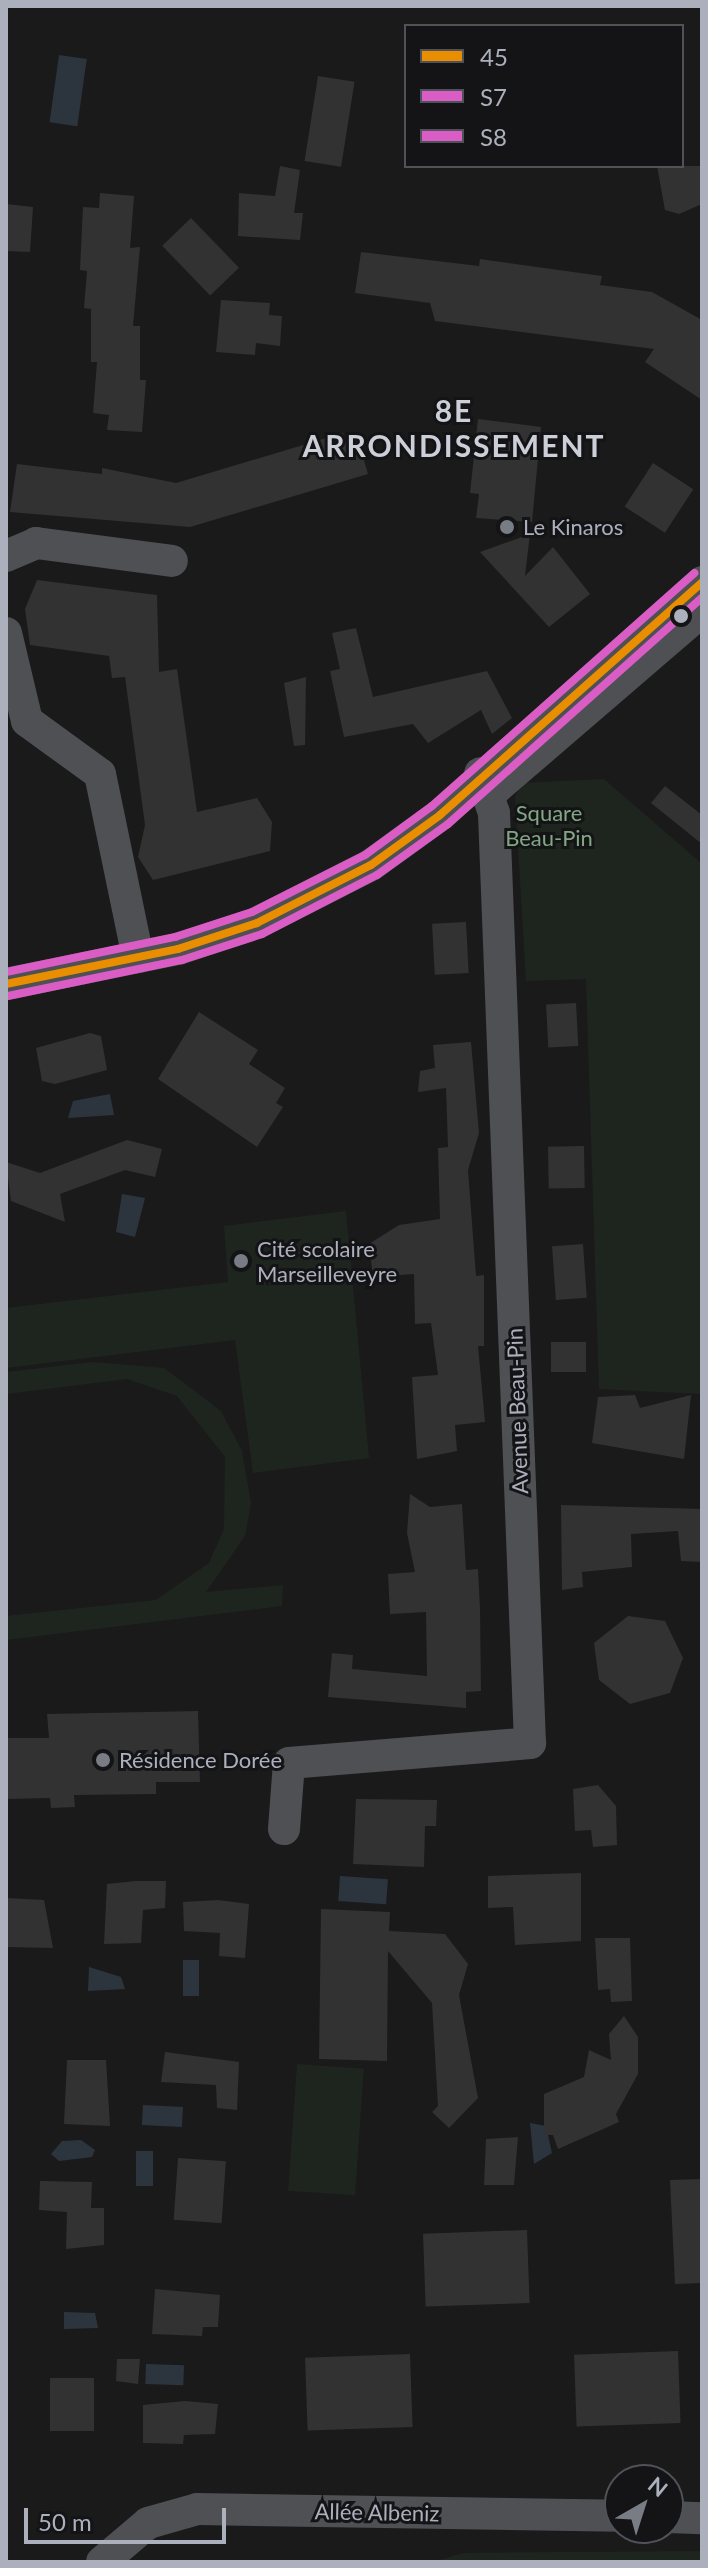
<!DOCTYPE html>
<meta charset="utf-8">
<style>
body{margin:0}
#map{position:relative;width:708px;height:2568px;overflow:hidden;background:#1a1a1b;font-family:Lato,sans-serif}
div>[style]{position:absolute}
.green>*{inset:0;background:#1e251f;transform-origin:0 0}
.water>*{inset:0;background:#2c353e;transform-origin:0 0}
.building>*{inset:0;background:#323233;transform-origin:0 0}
.minor>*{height:32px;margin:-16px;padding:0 16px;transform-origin:16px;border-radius:16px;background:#4e5054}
.bus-1>*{height:8px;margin:-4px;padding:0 4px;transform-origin:4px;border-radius:4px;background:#e98e00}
.bus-2>*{height:8px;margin:-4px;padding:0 4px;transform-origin:4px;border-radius:4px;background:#da5dc5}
.bus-3>*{height:8px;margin:-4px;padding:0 4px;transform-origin:4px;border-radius:4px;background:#da5dc5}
.dots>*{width:22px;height:22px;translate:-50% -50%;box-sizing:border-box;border:4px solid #141417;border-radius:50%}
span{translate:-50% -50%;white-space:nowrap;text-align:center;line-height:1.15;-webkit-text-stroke:6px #141417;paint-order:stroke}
.poi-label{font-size:22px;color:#abb0bc}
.left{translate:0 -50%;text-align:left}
.park-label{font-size:22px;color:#81a884}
.street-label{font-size:22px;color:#abb0bc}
.district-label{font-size:30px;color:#cccfd8;font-weight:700;letter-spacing:2px}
.frame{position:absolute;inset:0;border:8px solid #abb0bc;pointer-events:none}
.legend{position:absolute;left:404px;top:24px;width:280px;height:144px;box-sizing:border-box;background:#141417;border:2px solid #505259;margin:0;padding:10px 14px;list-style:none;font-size:24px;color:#abb0bc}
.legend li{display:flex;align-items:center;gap:16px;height:40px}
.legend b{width:40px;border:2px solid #505259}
.north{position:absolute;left:604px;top:2464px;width:80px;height:80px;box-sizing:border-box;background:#141417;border:2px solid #505259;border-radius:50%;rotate:39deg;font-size:22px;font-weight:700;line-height:32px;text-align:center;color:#abb0bc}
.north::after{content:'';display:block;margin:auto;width:28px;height:36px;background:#787c84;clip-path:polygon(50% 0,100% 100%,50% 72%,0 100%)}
.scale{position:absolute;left:24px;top:2508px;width:202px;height:36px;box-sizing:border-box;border:4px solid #abb0bc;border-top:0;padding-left:10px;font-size:24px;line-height:28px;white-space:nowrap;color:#abb0bc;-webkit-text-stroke:6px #141417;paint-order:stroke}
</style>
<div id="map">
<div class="green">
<div style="clip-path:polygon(604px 779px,702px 864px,702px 1394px,599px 1389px,586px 979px,526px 981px,515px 796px,523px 783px)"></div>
<div style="clip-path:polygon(346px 1211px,369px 1458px,253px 1473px,235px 1340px,6px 1368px,6px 1308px,228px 1282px,224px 1226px)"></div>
<div style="clip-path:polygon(93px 1362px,164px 1368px,221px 1411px,242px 1451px,251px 1503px,245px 1536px,206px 1592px,283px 1585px,282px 1606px,6px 1640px,6px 1616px,156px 1600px,209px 1563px,224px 1529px,225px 1457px,177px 1396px,127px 1379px,6px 1394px,6px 1372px)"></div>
<div style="left:297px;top:2064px;width:67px;height:127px;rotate:4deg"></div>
<div style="clip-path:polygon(702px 2551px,702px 2562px,433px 2562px,463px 2553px)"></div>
</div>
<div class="water">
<div style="left:59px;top:55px;width:28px;height:68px;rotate:8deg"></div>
<div style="clip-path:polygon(110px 1094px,114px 1115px,68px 1118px,73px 1101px)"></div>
<div style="clip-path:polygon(122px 1194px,145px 1198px,135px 1237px,116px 1232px)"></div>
<div style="left:340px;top:1876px;width:48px;height:25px;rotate:4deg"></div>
<div style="left:183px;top:1960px;width:16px;height:36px"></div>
<div style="clip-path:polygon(89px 1967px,121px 1977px,125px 1989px,88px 1991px)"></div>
<div style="left:143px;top:2105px;width:40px;height:20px;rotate:3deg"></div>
<div style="clip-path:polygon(530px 2123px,546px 2126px,552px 2153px,534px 2164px)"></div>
<div style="clip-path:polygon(81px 2140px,95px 2150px,92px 2157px,59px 2161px,51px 2154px,62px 2141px)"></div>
<div style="left:136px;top:2151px;width:17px;height:35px"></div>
<div style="clip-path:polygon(64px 2312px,95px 2313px,98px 2328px,64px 2329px)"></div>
<div style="left:146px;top:2364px;width:38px;height:20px;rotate:2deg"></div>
</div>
<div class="building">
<div style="left:318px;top:76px;width:37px;height:86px;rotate:9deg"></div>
<div style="clip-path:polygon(280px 166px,300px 170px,294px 213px,303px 213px,300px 240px,238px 236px,239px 193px,275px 196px)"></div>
<div style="clip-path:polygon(657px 166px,702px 166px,702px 204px,679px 214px,665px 210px)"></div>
<div style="clip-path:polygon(100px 193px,134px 196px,130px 248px,140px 247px,133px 326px,140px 326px,140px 380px,146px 380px,142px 432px,107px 430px,109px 415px,93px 413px,97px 362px,91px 362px,91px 309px,84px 308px,87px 271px,80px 270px,83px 207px,99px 208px)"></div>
<div style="clip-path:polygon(6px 204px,33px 207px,30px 252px,6px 251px)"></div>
<div style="left:191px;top:218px;width:69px;height:40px;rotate:46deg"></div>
<div style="clip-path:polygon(361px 252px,479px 266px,480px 259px,602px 276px,600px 285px,652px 292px,702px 320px,702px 400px,645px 362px,654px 349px,435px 321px,430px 303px,355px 293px)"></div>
<div style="clip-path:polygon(221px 300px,270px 303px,269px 315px,282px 316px,280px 346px,256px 343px,255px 355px,216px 352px)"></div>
<div style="clip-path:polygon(478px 419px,541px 427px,532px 522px,476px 518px,479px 494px,470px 493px)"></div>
<div style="clip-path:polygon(343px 433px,347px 447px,358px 440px,368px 474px,190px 527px,10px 512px,17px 464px,102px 474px,102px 468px,176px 483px)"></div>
<div style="left:653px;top:463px;width:48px;height:52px;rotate:33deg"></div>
<div style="clip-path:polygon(530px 534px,525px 576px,553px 547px,590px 594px,549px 627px,480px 552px)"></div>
<div style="clip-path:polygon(37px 580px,157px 595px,159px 672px,177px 669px,197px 812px,257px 798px,272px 822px,270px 851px,153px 880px,138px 857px,145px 825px,125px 677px,112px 678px,109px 656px,30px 645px,25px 609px)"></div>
<div style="clip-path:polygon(356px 628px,373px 697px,487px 671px,512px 718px,492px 734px,481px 710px,428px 743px,413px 724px,344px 737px,330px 671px,340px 669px,332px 633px)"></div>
<div style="clip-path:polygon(306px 677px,305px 745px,294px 746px,284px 683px)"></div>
<div style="clip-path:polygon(665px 786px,702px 815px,702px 844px,651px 803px)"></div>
<div style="left:466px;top:922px;width:51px;height:34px;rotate:87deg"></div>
<div style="left:576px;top:1003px;width:43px;height:30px;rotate:87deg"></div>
<div style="clip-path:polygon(199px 1012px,258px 1050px,249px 1064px,285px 1088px,276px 1103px,283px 1107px,257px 1147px,158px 1079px)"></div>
<div style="clip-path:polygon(90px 1033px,101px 1036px,107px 1070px,55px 1084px,42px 1081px,36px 1048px)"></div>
<div style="clip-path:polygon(471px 1042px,479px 1133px,468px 1170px,476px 1276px,484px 1275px,484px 1346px,478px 1346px,485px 1422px,455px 1425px,457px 1451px,417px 1459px,412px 1377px,438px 1375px,431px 1323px,415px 1324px,414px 1274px,373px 1277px,369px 1244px,399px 1225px,440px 1219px,438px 1148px,448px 1147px,446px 1088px,418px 1092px,420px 1071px,435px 1068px,433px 1045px)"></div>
<div style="clip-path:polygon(127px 1140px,162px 1149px,155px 1177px,125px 1170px,60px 1194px,65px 1222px,11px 1201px,6px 1162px,40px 1173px)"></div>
<div style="left:584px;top:1146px;width:42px;height:36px;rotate:89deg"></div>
<div style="left:583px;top:1244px;width:54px;height:31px;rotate:86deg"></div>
<div style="left:586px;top:1342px;width:30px;height:35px;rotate:90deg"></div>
<div style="clip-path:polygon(635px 1395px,640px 1408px,691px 1395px,684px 1459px,592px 1443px,598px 1397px)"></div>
<div style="clip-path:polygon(410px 1494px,430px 1507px,462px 1504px,466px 1570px,478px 1569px,480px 1609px,481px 1691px,466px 1692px,466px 1708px,328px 1697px,332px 1653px,353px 1655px,352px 1669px,427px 1676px,426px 1612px,390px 1614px,388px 1574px,415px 1572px,407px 1533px)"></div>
<div style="clip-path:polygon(561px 1505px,702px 1509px,702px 1562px,681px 1561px,678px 1531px,631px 1534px,632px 1567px,582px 1572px,583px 1587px,562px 1590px)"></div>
<div style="clip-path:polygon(628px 1616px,665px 1621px,683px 1658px,670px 1693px,630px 1704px,599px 1680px,594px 1643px)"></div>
<div style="clip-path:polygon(198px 1711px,200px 1782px,156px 1782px,156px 1794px,74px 1795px,75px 1807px,51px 1808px,50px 1798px,6px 1799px,6px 1738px,49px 1738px,47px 1714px)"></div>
<div style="clip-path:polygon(598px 1785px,616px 1806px,617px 1845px,593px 1847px,591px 1830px,575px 1831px,573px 1789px)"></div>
<div style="clip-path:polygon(356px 1799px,437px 1800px,436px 1826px,425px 1826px,424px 1867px,353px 1864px)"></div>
<div style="clip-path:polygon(581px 1873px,581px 1941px,515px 1945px,513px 1907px,488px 1908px,488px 1876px)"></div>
<div style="clip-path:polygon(136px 1881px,166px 1881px,165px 1908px,143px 1910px,141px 1943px,104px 1944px,107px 1884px)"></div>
<div style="clip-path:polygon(6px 1898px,44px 1900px,53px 1948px,6px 1947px)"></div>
<div style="clip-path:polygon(218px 1900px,249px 1904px,245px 1958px,219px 1956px,220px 1933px,184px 1931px,183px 1902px)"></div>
<div style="clip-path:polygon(321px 1909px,390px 1912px,389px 1931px,445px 1934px,468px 1964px,459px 1995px,478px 2098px,449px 2128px,432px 2112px,438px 2106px,432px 2003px,388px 1951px,387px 2061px,319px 2059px)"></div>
<div style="clip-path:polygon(595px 1938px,630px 1938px,632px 2001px,611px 2002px,610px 1989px,598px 1990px)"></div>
<div style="clip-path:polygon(624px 2016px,638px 2037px,638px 2074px,616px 2114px,619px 2122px,558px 2149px,553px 2135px,544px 2135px,544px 2094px,584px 2077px,589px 2050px,611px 2060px,609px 2034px)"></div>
<div style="clip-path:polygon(165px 2052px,239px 2062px,237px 2110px,217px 2108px,216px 2085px,161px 2082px)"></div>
<div style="clip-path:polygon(67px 2060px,106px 2060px,110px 2126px,64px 2124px)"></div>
<div style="clip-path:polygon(518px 2137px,514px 2185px,484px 2185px,486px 2139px)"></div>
<div style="left:178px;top:2158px;width:48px;height:62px;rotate:4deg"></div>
<div style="clip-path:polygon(702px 2179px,702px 2283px,675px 2284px,670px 2180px)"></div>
<div style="clip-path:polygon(40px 2181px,92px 2182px,91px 2208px,104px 2208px,104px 2245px,66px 2249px,67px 2212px,39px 2210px)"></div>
<div style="left:527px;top:2230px;width:73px;height:104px;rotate:88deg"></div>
<div style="clip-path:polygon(155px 2289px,220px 2295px,218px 2327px,203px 2327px,202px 2336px,152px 2334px)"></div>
<div style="left:678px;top:2351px;width:72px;height:104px;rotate:88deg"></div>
<div style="left:410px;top:2354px;width:73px;height:105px;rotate:88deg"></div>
<div style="clip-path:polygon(117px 2359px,140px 2359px,138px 2384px,116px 2381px)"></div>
<div style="left:50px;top:2378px;width:44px;height:53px"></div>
<div style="clip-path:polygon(185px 2401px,218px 2404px,215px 2434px,184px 2435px,183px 2444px,143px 2443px,143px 2405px)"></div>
</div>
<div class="minor">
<div style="left:6px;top:556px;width:33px;rotate:-23deg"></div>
<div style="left:36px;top:543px;width:137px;rotate:7.5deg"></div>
<div style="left:6px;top:633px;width:90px;rotate:76.6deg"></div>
<div style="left:27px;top:721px;width:90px;rotate:36deg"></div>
<div style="left:100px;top:774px;width:187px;rotate:78.3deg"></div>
<div style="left:494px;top:790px;width:274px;rotate:-40.7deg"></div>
<div style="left:6px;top:984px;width:176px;rotate:-11.5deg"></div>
<div style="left:178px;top:949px;width:83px;rotate:-18.2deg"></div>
<div style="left:257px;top:923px;width:128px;rotate:-27deg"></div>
<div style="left:371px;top:865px;width:85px;rotate:-35.9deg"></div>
<div style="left:440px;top:815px;width:351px;rotate:-41.6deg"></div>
<div style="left:284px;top:1829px;width:66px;rotate:-85.7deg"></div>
<div style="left:289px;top:1763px;width:242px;rotate:-4.7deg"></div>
<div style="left:530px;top:1743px;width:931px;rotate:-92.22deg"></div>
<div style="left:494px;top:813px;width:42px;rotate:-109.3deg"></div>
<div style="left:668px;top:2517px;width:34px;rotate:2deg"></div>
<div style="left:102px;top:2562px;width:60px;rotate:-40.3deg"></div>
<div style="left:148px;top:2523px;width:51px;rotate:-15.9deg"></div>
<div style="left:197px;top:2509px;width:423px;rotate:0.9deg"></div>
</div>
<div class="bus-1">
<div style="left:6px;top:984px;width:176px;rotate:-11.5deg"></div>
<div style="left:178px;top:949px;width:83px;rotate:-18.2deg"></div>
<div style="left:257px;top:923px;width:128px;rotate:-27deg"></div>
<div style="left:371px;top:865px;width:85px;rotate:-35.9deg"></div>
<div style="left:440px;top:815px;width:351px;rotate:-41.6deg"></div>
</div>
<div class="bus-2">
<div style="left:8px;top:996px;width:178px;rotate:-11.7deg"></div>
<div style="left:182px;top:960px;width:84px;rotate:-18deg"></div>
<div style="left:262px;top:934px;width:129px;rotate:-27.2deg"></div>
<div style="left:377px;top:875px;width:87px;rotate:-35.7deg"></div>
<div style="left:448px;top:824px;width:340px;rotate:-41.7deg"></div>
</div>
<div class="bus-3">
<div style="left:6px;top:972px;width:173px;rotate:-11.7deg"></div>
<div style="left:175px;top:937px;width:81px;rotate:-18deg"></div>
<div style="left:252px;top:912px;width:127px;rotate:-26.8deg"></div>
<div style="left:365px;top:855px;width:83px;rotate:-36.2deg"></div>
<div style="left:432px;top:806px;width:351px;rotate:-41.6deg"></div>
</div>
<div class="dots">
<div style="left:507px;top:527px;background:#787c84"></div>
<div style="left:681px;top:616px;background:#abb0bc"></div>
<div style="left:241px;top:1261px;background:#787c84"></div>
<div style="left:103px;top:1760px;background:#787c84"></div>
</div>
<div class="poi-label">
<span class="left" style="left:523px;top:527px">Le Kinaros</span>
<span class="left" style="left:257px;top:1261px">Cité scolaire<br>Marseilleveyre</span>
<span class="left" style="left:119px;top:1760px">Résidence Dorée</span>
</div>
<div class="park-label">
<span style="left:549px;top:825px">Square<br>Beau-Pin</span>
</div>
<div class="street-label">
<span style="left:517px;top:1411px;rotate:-92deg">Avenue Beau-Pin</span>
<span style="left:377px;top:2512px;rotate:1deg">Allée Albeniz</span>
</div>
<div class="district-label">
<span style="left:454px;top:427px">8E<br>ARRONDISSEMENT</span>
</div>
<div class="frame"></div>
<ul class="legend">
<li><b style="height:10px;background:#e98e00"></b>45</li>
<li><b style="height:10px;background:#da5dc5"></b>S7</li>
<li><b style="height:10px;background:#da5dc5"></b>S8</li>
</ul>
<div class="north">N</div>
<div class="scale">50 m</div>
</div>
